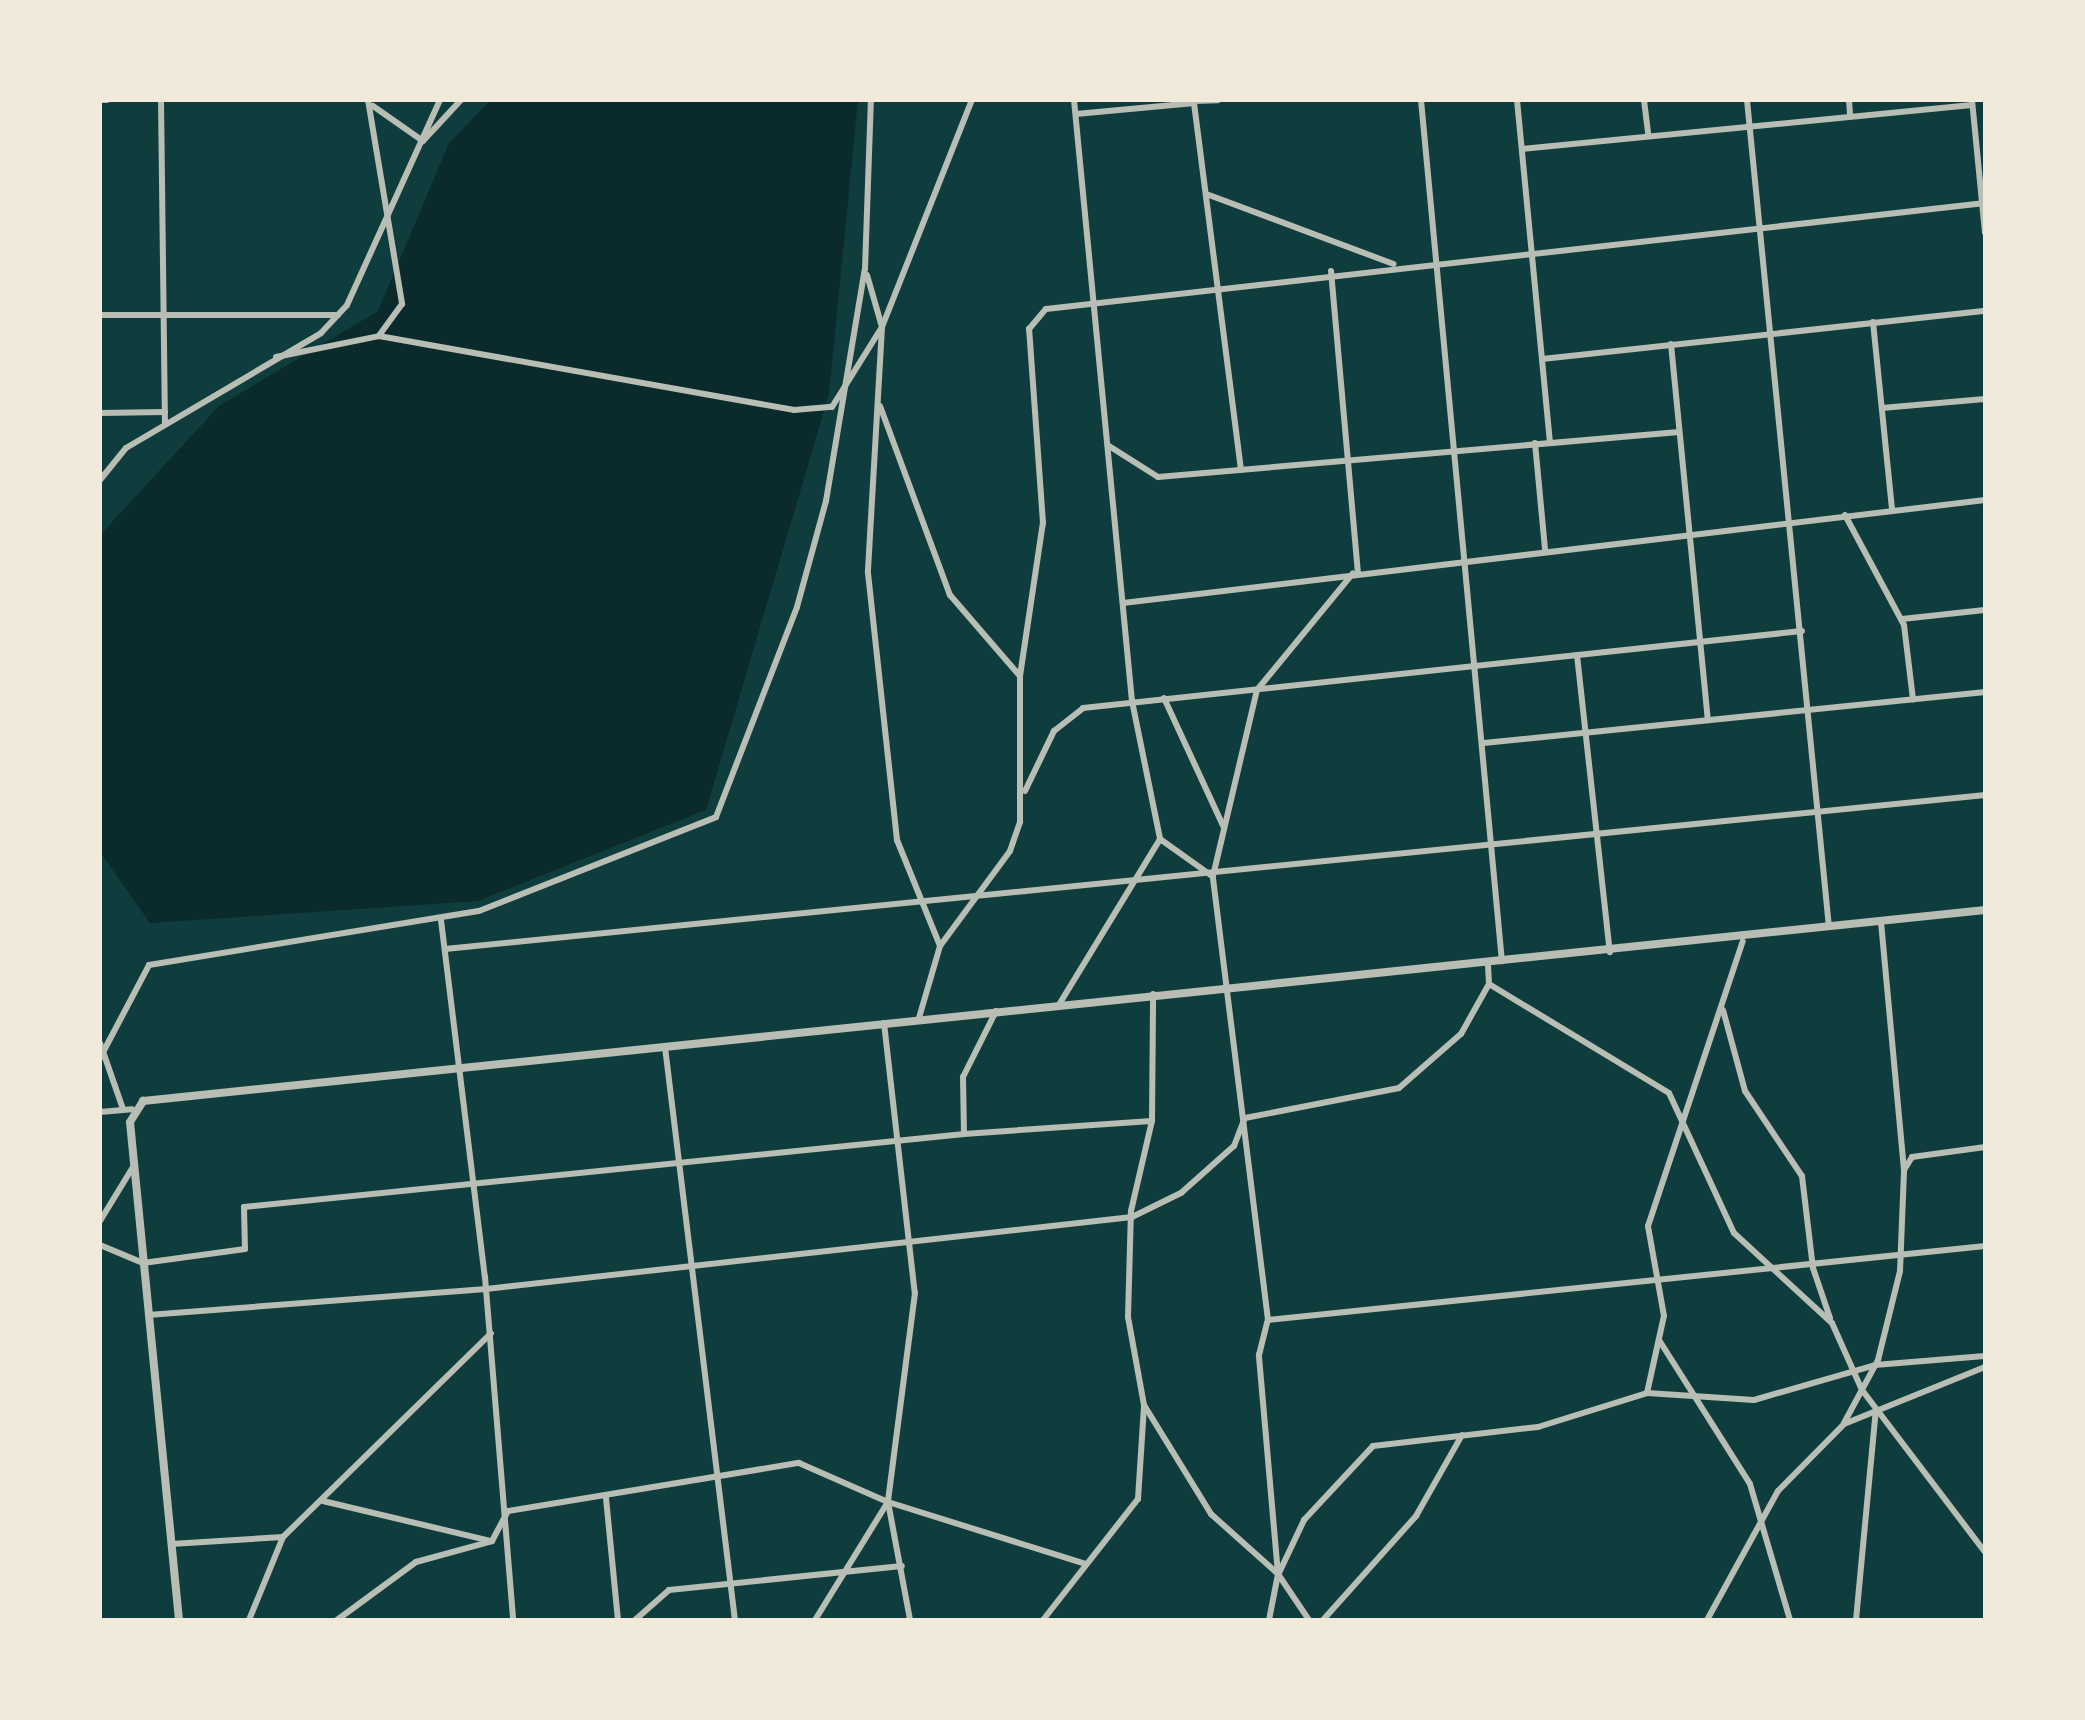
<!DOCTYPE html>
<style>
body{margin:0}
#map{position:relative;width:2085px;height:1720px;overflow:hidden;background:#0f3d3e;font-family:Helvetica,sans-serif}
div>[style]{position:absolute}
.water>*{inset:0;background:#0a2a2b}
.minor>*{height:6px;margin:-3px;padding:0 3px;transform-origin:3px;border-radius:3px;background:#b8beb3}
.tertiary>*{height:8px;margin:-4px;padding:0 4px;transform-origin:4px;border-radius:4px;background:#b8beb3}
span{translate:-50% -50%;white-space:nowrap;text-align:center;line-height:1.15;-webkit-text-stroke:10px #f1e9da;paint-order:stroke}
.frame{position:absolute;inset:0;border:102px solid #f1e9da;pointer-events:none}
</style>
<div id="map">
<div class="water">
<div style="clip-path:polygon(491px 100px,858px 100px,829px 394px,706px 810px,478px 901px,150px 923px,100px 852px,100px 535px,219px 406px,378px 311px,449px 143px)"></div>
</div>
<div class="minor">
<div style="left:100px;top:100px;width:7px"></div>
<div style="left:161px;top:100px;width:323px;rotate:89.3deg"></div>
<div style="left:368px;top:100px;width:207px;rotate:80.5deg"></div>
<div style="left:402px;top:304px;width:39px;rotate:126deg"></div>
<div style="left:1074px;top:100px;width:604px;rotate:84.49deg"></div>
<div style="left:1132px;top:701px;width:141px;rotate:78.5deg"></div>
<div style="left:1160px;top:839px;width:64px;rotate:35.4deg"></div>
<div style="left:1421px;top:100px;width:865px;rotate:84.63deg"></div>
<div style="left:1517px;top:100px;width:344px;rotate:84.5deg"></div>
<div style="left:1644px;top:100px;width:35px;rotate:83deg"></div>
<div style="left:1747px;top:100px;width:831px;rotate:84.34deg"></div>
<div style="left:1849px;top:100px;width:15px;rotate:86deg"></div>
<div style="left:1972px;top:100px;width:133px;rotate:84.4deg"></div>
<div style="left:1194px;top:101px;width:24px;rotate:-2deg"></div>
<div style="left:373px;top:106px;width:61px;rotate:35deg"></div>
<div style="left:423px;top:141px;width:56px;rotate:-47.2deg"></div>
<div style="left:1076px;top:114px;width:119px;rotate:-5.3deg"></div>
<div style="left:1194px;top:103px;width:370px;rotate:82.7deg"></div>
<div style="left:1522px;top:149px;width:452px;rotate:-5.6deg"></div>
<div style="left:1209px;top:195px;width:197px;rotate:20.5deg"></div>
<div style="left:1331px;top:271px;width:302px;rotate:84.9deg"></div>
<div style="left:867px;top:275px;width:54px;rotate:73.9deg"></div>
<div style="left:882px;top:327px;width:246px;rotate:93.3deg"></div>
<div style="left:868px;top:573px;width:269px;rotate:83.8deg"></div>
<div style="left:897px;top:840px;width:114px;rotate:67.9deg"></div>
<div style="left:940px;top:946px;width:75px;rotate:106.3deg"></div>
<div style="left:100px;top:315px;width:238px"></div>
<div style="left:1873px;top:322px;width:189px;rotate:84.2deg"></div>
<div style="left:1671px;top:344px;width:378px;rotate:84.4deg"></div>
<div style="left:276px;top:357px;width:105px;rotate:-11.5deg"></div>
<div style="left:379px;top:336px;width:422px;rotate:10.1deg"></div>
<div style="left:794px;top:410px;width:38px;rotate:-5deg"></div>
<div style="left:832px;top:407px;width:94px;rotate:-58deg"></div>
<div style="left:882px;top:327px;width:244px;rotate:-68.4deg"></div>
<div style="left:1542px;top:359px;width:446px;rotate:-6.2deg"></div>
<div style="left:880px;top:406px;width:202px;rotate:69.7deg"></div>
<div style="left:950px;top:595px;width:106px;rotate:49.2deg"></div>
<div style="left:1882px;top:408px;width:103px;rotate:-5deg"></div>
<div style="left:100px;top:413px;width:65px;rotate:-0.9deg"></div>
<div style="left:1535px;top:443px;width:106px;rotate:84.6deg"></div>
<div style="left:1109px;top:446px;width:58px;rotate:32.3deg"></div>
<div style="left:1158px;top:477px;width:523px;rotate:-4.94deg"></div>
<div style="left:100px;top:480px;width:41px;rotate:-50.9deg"></div>
<div style="left:126px;top:448px;width:226px;rotate:-30.5deg"></div>
<div style="left:321px;top:333px;width:38px;rotate:-47deg"></div>
<div style="left:347px;top:305px;width:225px;rotate:-65.6deg"></div>
<div style="left:1845px;top:515px;width:125px;rotate:61.8deg"></div>
<div style="left:1904px;top:625px;width:75px;rotate:83.1deg"></div>
<div style="left:1123px;top:603px;width:868px;rotate:-6.81deg"></div>
<div style="left:1902px;top:619px;width:83px;rotate:-6.2deg"></div>
<div style="left:1577px;top:655px;width:299px;rotate:83.7deg"></div>
<div style="left:1164px;top:698px;width:143px;rotate:65.2deg"></div>
<div style="left:1484px;top:743px;width:504px;rotate:-5.81deg"></div>
<div style="left:1025px;top:791px;width:67px;rotate:-64.2deg"></div>
<div style="left:1054px;top:731px;width:37px;rotate:-38deg"></div>
<div style="left:1083px;top:708px;width:723px;rotate:-6.11deg"></div>
<div style="left:441px;top:920px;width:360px;rotate:83deg"></div>
<div style="left:485px;top:1277px;width:344px;rotate:85.3deg"></div>
<div style="left:1881px;top:922px;width:248px;rotate:84.7deg"></div>
<div style="left:940px;top:946px;width:118px;rotate:-53.6deg"></div>
<div style="left:1010px;top:851px;width:31px;rotate:-71deg"></div>
<div style="left:1020px;top:822px;width:146px;rotate:-90deg"></div>
<div style="left:1020px;top:676px;width:155px;rotate:-81.5deg"></div>
<div style="left:1043px;top:523px;width:195px;rotate:-94.1deg"></div>
<div style="left:1029px;top:329px;width:26px;rotate:-50deg"></div>
<div style="left:1046px;top:309px;width:945px;rotate:-6.44deg"></div>
<div style="left:445px;top:949px;width:1548px;rotate:-5.71deg"></div>
<div style="left:1489px;top:984px;width:210px;rotate:31.2deg"></div>
<div style="left:1669px;top:1093px;width:154px;rotate:65.1deg"></div>
<div style="left:1734px;top:1233px;width:133px;rotate:42.6deg"></div>
<div style="left:1832px;top:1323px;width:73px;rotate:65.9deg"></div>
<div style="left:1862px;top:1390px;width:203px;rotate:52.8deg"></div>
<div style="left:1060px;top:1003px;width:192px;rotate:-58.6deg"></div>
<div style="left:1723px;top:1010px;width:84px;rotate:74.8deg"></div>
<div style="left:1745px;top:1091px;width:102px;rotate:56.2deg"></div>
<div style="left:1802px;top:1176px;width:93px;rotate:83.2deg"></div>
<div style="left:1813px;top:1268px;width:53px;rotate:71.2deg"></div>
<div style="left:884px;top:1023px;width:272px;rotate:83.5deg"></div>
<div style="left:915px;top:1293px;width:211px;rotate:97.4deg"></div>
<div style="left:888px;top:1502px;width:120px;rotate:79.4deg"></div>
<div style="left:100px;top:1043px;width:70px;rotate:70.8deg"></div>
<div style="left:665px;top:1047px;width:577px;rotate:83.04deg"></div>
<div style="left:100px;top:1058px;width:105px;rotate:-62.2deg"></div>
<div style="left:149px;top:965px;width:334px;rotate:-9.3deg"></div>
<div style="left:479px;top:911px;width:255px;rotate:-21.6deg"></div>
<div style="left:716px;top:817px;width:225px;rotate:-68.9deg"></div>
<div style="left:797px;top:607px;width:110px;rotate:-74.7deg"></div>
<div style="left:826px;top:501px;width:235px;rotate:-80.5deg"></div>
<div style="left:865px;top:269px;width:169px;rotate:-88deg"></div>
<div style="left:100px;top:1112px;width:32px;rotate:-5deg"></div>
<div style="left:964px;top:1134px;width:188px;rotate:-4deg"></div>
<div style="left:100px;top:1221px;width:63px;rotate:-58.6deg"></div>
<div style="left:100px;top:1245px;width:47px;rotate:22.7deg"></div>
<div style="left:143px;top:1263px;width:103px;rotate:-7.8deg"></div>
<div style="left:245px;top:1249px;width:42px;rotate:-91.4deg"></div>
<div style="left:244px;top:1207px;width:724px;rotate:-5.79deg"></div>
<div style="left:964px;top:1134px;width:57px;rotate:-91deg"></div>
<div style="left:963px;top:1077px;width:74px;rotate:-63.4deg"></div>
<div style="left:148px;top:1315px;width:339px;rotate:-4.4deg"></div>
<div style="left:486px;top:1289px;width:650px;rotate:-6.36deg"></div>
<div style="left:1132px;top:1217px;width:55px;rotate:-26.1deg"></div>
<div style="left:1181px;top:1193px;width:71px;rotate:-41.6deg"></div>
<div style="left:1234px;top:1146px;width:30px;rotate:-69deg"></div>
<div style="left:1245px;top:1118px;width:157px;rotate:-11deg"></div>
<div style="left:1399px;top:1088px;width:82px;rotate:-41.1deg"></div>
<div style="left:1461px;top:1034px;width:57px;rotate:-60.8deg"></div>
<div style="left:1489px;top:984px;width:19px;rotate:-93deg"></div>
<div style="left:1268px;top:1320px;width:721px;rotate:-5.89deg"></div>
<div style="left:1659px;top:1340px;width:170px;rotate:57.7deg"></div>
<div style="left:1750px;top:1484px;width:142px;rotate:73.6deg"></div>
<div style="left:1647px;top:1393px;width:107px;rotate:3.7deg"></div>
<div style="left:1754px;top:1400px;width:126px;rotate:-16.1deg"></div>
<div style="left:1875px;top:1365px;width:110px;rotate:-4.7deg"></div>
<div style="left:1144px;top:1405px;width:128px;rotate:58.4deg"></div>
<div style="left:1211px;top:1514px;width:90px;rotate:41.8deg"></div>
<div style="left:1278px;top:1574px;width:55px;rotate:56deg"></div>
<div style="left:1844px;top:1423px;width:72px;rotate:-61.6deg"></div>
<div style="left:1878px;top:1360px;width:92px;rotate:-76.1deg"></div>
<div style="left:1900px;top:1271px;width:101px;rotate:-87.7deg"></div>
<div style="left:1904px;top:1170px;width:15px;rotate:-58deg"></div>
<div style="left:1912px;top:1157px;width:74px;rotate:-7.8deg"></div>
<div style="left:606px;top:1498px;width:123px;rotate:84.4deg"></div>
<div style="left:323px;top:1501px;width:173px;rotate:13.4deg"></div>
<div style="left:171px;top:1544px;width:112px;rotate:-3.6deg"></div>
<div style="left:283px;top:1537px;width:291px;rotate:-44.4deg"></div>
<div style="left:1279px;top:1573px;width:59px;rotate:-64.7deg"></div>
<div style="left:1304px;top:1520px;width:101px;rotate:-47deg"></div>
<div style="left:1373px;top:1446px;width:166px;rotate:-6.6deg"></div>
<div style="left:1538px;top:1427px;width:114px;rotate:-17.3deg"></div>
<div style="left:1647px;top:1393px;width:79px;rotate:-77.6deg"></div>
<div style="left:1664px;top:1316px;width:91px;rotate:-100.1deg"></div>
<div style="left:1648px;top:1226px;width:300px;rotate:-71.6deg"></div>
<div style="left:249px;top:1620px;width:90px;rotate:-67.7deg"></div>
<div style="left:337px;top:1620px;width:98px;rotate:-36.3deg"></div>
<div style="left:416px;top:1562px;width:79px;rotate:-15.4deg"></div>
<div style="left:492px;top:1541px;width:34px;rotate:-62deg"></div>
<div style="left:508px;top:1511px;width:295px;rotate:-9.4deg"></div>
<div style="left:799px;top:1463px;width:97px;rotate:23.7deg"></div>
<div style="left:888px;top:1502px;width:207px;rotate:17.4deg"></div>
<div style="left:635px;top:1620px;width:45px;rotate:-41.4deg"></div>
<div style="left:669px;top:1590px;width:234px;rotate:-5.9deg"></div>
<div style="left:815px;top:1620px;width:139px;rotate:-58.3deg"></div>
<div style="left:1043px;top:1620px;width:154px;rotate:-51.9deg"></div>
<div style="left:1138px;top:1499px;width:94px;rotate:-86.3deg"></div>
<div style="left:1144px;top:1405px;width:89px;rotate:-100.3deg"></div>
<div style="left:1128px;top:1317px;width:106px;rotate:-88.4deg"></div>
<div style="left:1131px;top:1211px;width:92px;rotate:-76.9deg"></div>
<div style="left:1152px;top:1121px;width:127px;rotate:-89.5deg"></div>
<div style="left:1269px;top:1620px;width:47px;rotate:-78.9deg"></div>
<div style="left:1278px;top:1574px;width:220px;rotate:-95deg"></div>
<div style="left:1259px;top:1355px;width:36px;rotate:-76deg"></div>
<div style="left:1268px;top:1320px;width:447px;rotate:-97.1deg"></div>
<div style="left:1213px;top:876px;width:191px;rotate:-76.7deg"></div>
<div style="left:1257px;top:690px;width:151px;rotate:-50.6deg"></div>
<div style="left:1323px;top:1620px;width:140px;rotate:-48.2deg"></div>
<div style="left:1416px;top:1516px;width:93px;rotate:-60.4deg"></div>
<div style="left:1707px;top:1620px;width:147px;rotate:-61.2deg"></div>
<div style="left:1778px;top:1491px;width:94px;rotate:-45.4deg"></div>
<div style="left:1844px;top:1424px;width:152px;rotate:-22deg"></div>
<div style="left:1856px;top:1620px;width:211px;rotate:-84.6deg"></div>
</div>
<div class="tertiary">
<div style="left:179px;top:1620px;width:500px;rotate:-95.62deg"></div>
<div style="left:130px;top:1122px;width:25px;rotate:-58deg"></div>
<div style="left:143px;top:1101px;width:1852px;rotate:-5.92deg"></div>
</div>
<div class="frame"></div>
</div>
